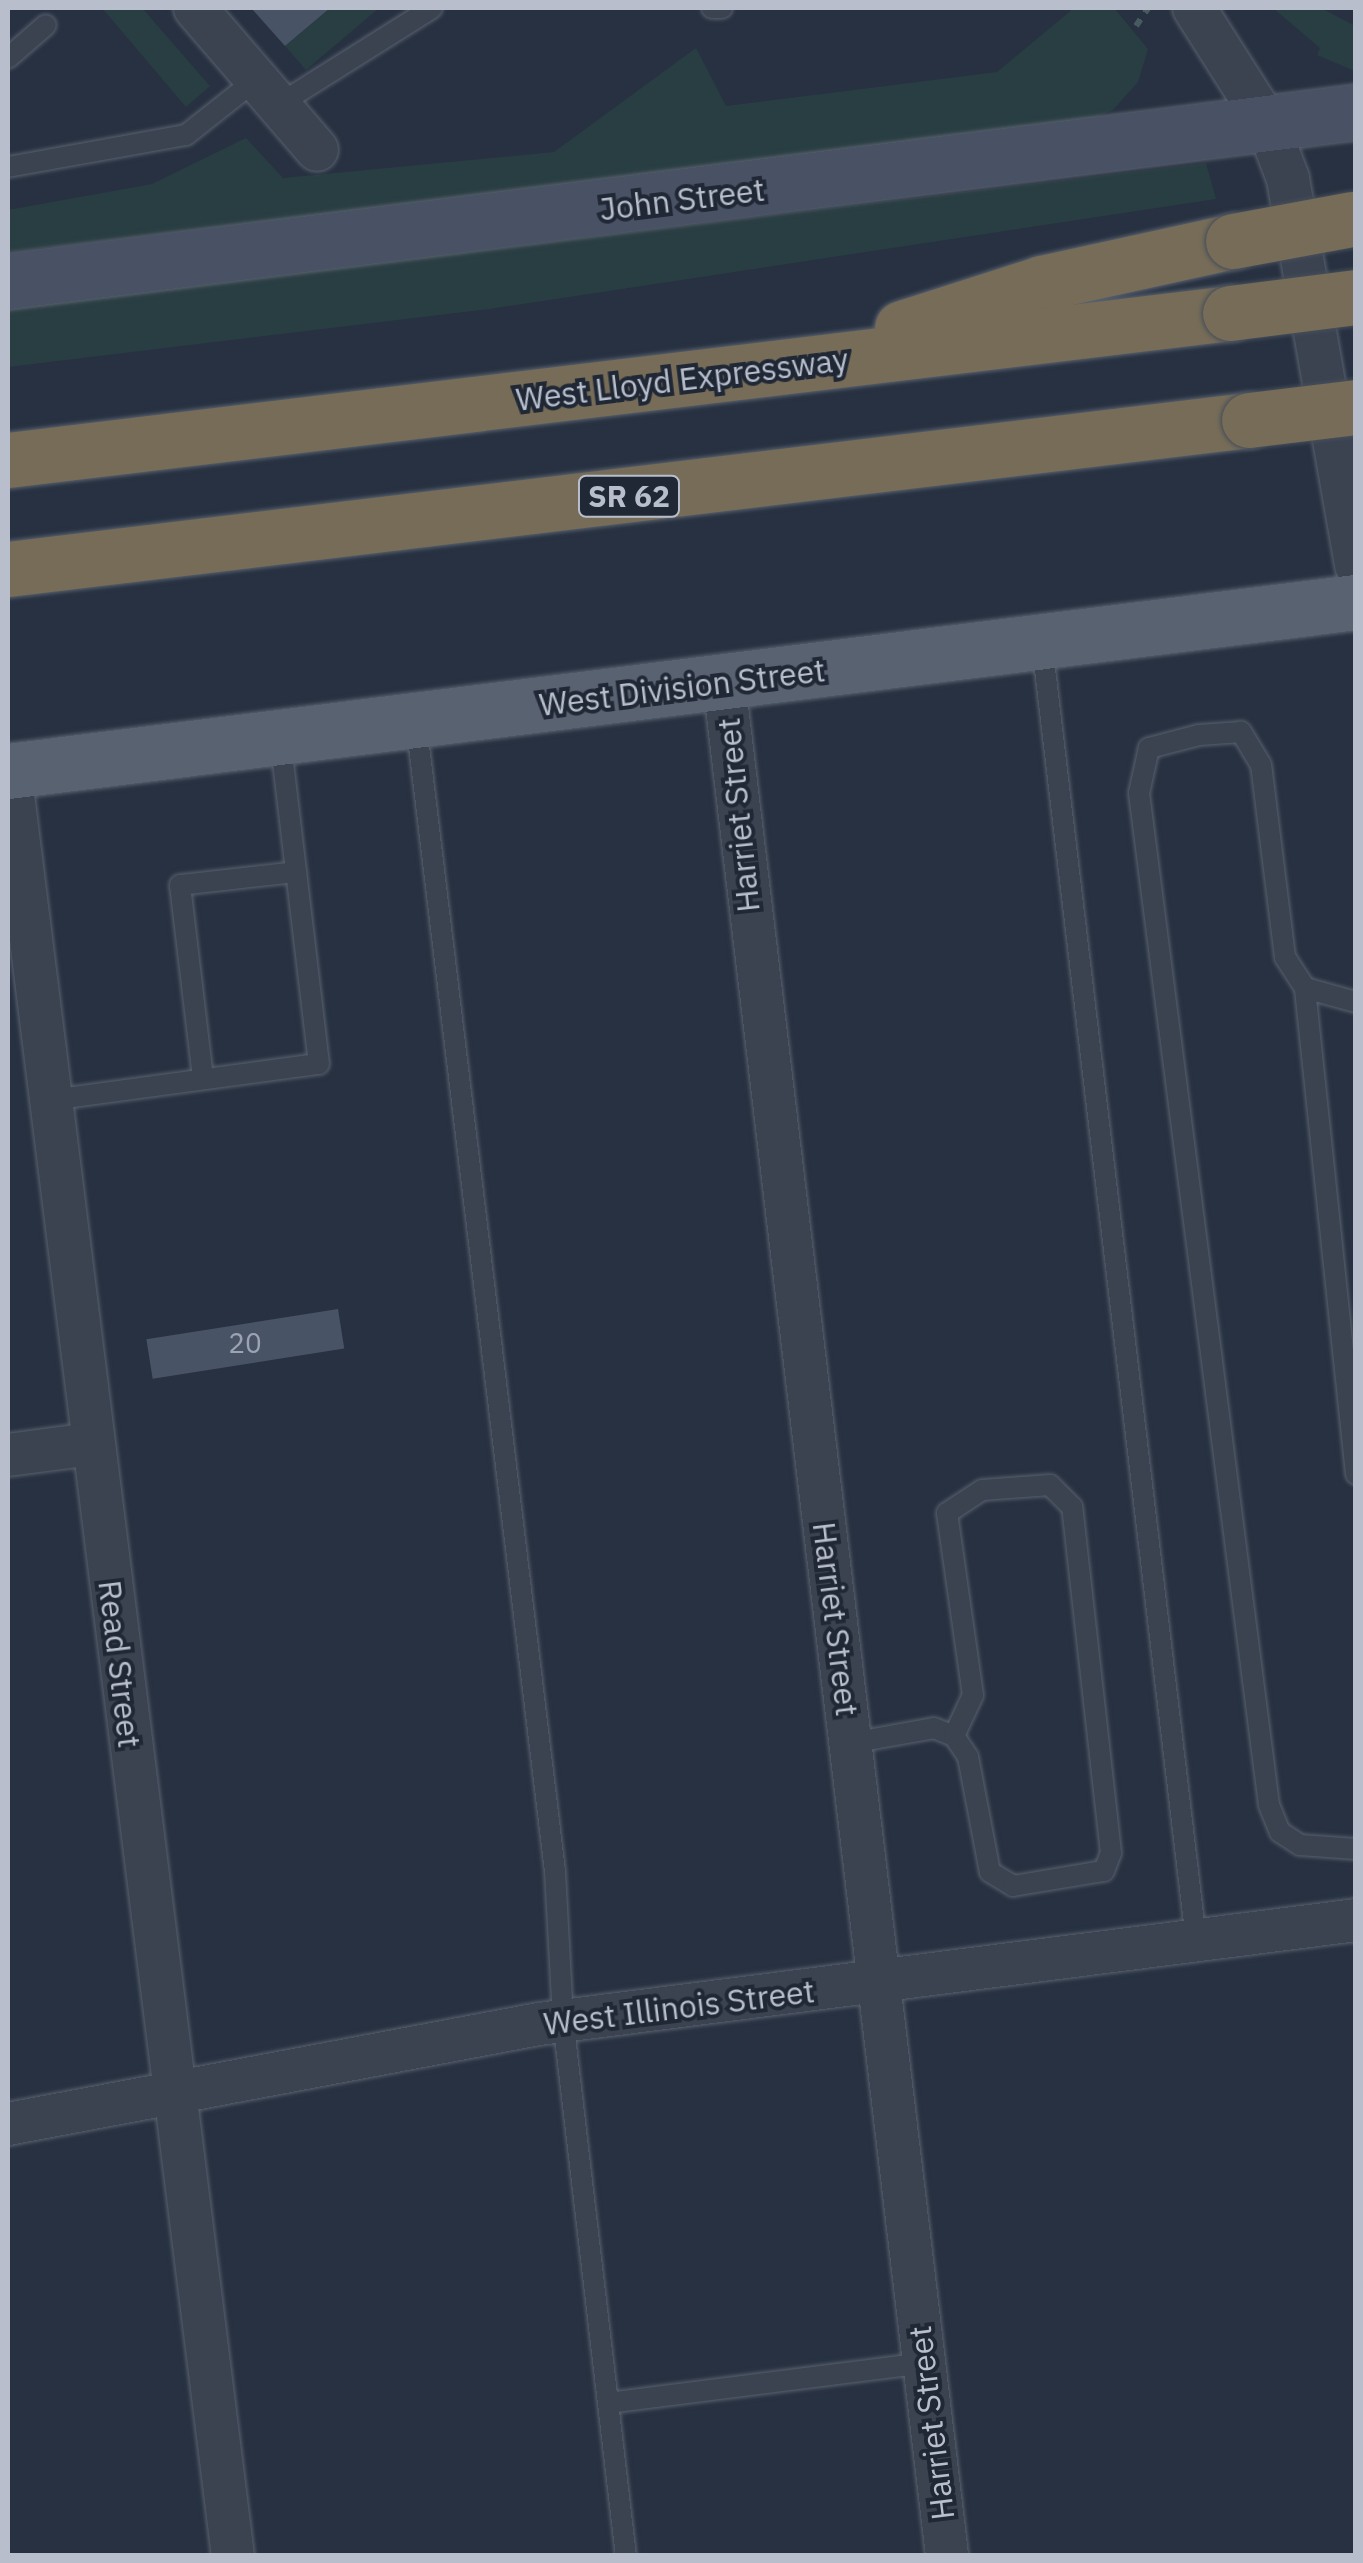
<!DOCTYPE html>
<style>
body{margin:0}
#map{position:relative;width:1363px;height:2563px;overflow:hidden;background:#273141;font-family:"IBM Plex Sans",sans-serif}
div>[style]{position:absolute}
.green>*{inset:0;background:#293e42}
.building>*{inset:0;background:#485365;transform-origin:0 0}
.path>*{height:6px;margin-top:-3px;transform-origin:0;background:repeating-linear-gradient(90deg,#475b5f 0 8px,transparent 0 16px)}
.roads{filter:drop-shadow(0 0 2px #59616e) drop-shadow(0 0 2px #59616e)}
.service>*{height:20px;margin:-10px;padding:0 10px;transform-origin:10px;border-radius:10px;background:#3b4351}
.minor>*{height:42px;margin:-21px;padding:0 21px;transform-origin:21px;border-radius:21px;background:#3b4351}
.secondary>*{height:55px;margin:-27.5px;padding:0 27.5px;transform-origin:27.5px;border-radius:27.5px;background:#495264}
.primary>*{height:55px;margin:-27.5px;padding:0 27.5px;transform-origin:27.5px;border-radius:27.5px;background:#596271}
.motorway>*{height:55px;margin:-27.5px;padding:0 27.5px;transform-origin:27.5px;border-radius:27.5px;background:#766c58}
.bridges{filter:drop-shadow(0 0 2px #464e5b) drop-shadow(0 0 2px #464e5b)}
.motorway-bridge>*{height:55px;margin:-27.5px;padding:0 27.5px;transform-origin:27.5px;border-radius:27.5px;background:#766c58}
span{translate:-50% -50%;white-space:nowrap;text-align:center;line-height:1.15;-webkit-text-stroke:8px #202836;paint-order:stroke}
.number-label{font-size:28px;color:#9ca3b2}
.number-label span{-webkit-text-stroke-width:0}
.shield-label span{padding:2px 8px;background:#202836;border:2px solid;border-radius:8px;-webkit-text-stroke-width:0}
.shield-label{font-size:30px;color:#b8becb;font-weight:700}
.street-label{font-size:32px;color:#b8becb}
.frame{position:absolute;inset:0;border:10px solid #b8becb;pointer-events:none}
</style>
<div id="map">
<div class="green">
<div style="clip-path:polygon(102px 8px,142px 8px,210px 86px,186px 107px)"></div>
<div style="clip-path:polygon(330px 8px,379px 8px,306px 70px,285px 46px)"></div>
<div style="clip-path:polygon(1074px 8px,1114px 8px,1148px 49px,1138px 82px,1113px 110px,1076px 126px,8px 252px,8px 210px,152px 184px,246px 138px,283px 178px,554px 152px,696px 48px,726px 106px,997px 72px)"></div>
<div style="clip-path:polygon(1273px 8px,1321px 8px,1355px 26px,1355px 71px,1317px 55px,1320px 48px)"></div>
<div style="clip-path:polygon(1206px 163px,1216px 199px,489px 309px,8px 367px,8px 307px)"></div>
</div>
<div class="building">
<div style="clip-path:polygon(251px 8px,330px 8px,285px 46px)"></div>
<div style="left:338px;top:1309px;width:40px;height:194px;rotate:81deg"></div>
</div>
<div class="path">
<div style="left:1136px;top:26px;width:22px;rotate:-56deg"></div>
</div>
<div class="roads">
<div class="service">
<div style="left:712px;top:8px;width:10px"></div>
<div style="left:8px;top:58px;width:50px;rotate:-41deg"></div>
<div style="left:278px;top:105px;width:182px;rotate:-32.2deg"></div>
<div style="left:8px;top:167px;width:181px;rotate:-10.2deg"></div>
<div style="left:186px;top:135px;width:90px;rotate:-38.3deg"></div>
<div style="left:1042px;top:644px;width:1304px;rotate:83.22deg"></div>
<div style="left:416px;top:721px;width:1158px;rotate:83.11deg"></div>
<div style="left:555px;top:1871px;width:149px;rotate:86.9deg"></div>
<div style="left:563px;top:2020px;width:540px;rotate:83.3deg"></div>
<div style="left:1305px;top:988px;width:53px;rotate:15.4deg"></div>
<div style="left:203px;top:1078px;width:194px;rotate:-96.8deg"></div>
<div style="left:180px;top:885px;width:117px;rotate:-6.4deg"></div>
<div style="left:51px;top:1100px;width:270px;rotate:-7.7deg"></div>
<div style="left:319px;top:1064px;width:328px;rotate:-96.8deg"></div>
<div style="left:1356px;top:1474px;width:489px;rotate:-96deg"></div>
<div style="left:1305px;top:988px;width:37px;rotate:-123deg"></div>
<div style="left:1285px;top:957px;width:193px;rotate:-97.1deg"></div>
<div style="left:1261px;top:765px;width:39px;rotate:-121deg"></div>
<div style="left:1241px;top:732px;width:42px;rotate:175.9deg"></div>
<div style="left:1199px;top:735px;width:52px;rotate:165.4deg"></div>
<div style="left:1149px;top:748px;width:46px;rotate:102.5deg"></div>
<div style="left:1139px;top:793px;width:1020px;rotate:82.68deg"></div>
<div style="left:1269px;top:1805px;width:29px;rotate:68deg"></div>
<div style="left:1280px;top:1832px;width:24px;rotate:33deg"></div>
<div style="left:1300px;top:1845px;width:56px;rotate:4.1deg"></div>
<div style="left:851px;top:1743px;width:84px;rotate:-10.2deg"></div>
<div style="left:934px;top:1728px;width:22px;rotate:22deg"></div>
<div style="left:954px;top:1736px;width:25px;rotate:56deg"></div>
<div style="left:968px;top:1757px;width:117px;rotate:79.2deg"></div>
<div style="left:990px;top:1872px;width:27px;rotate:31deg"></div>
<div style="left:1013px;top:1886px;width:92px;rotate:-9.4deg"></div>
<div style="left:1104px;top:1871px;width:19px;rotate:-69deg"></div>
<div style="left:1111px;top:1853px;width:348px;rotate:-96.4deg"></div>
<div style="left:1072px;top:1507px;width:31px;rotate:-135deg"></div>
<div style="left:1050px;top:1485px;width:68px;rotate:175.8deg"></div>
<div style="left:982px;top:1490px;width:42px;rotate:146.7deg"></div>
<div style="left:947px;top:1513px;width:184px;rotate:81.9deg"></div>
<div style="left:973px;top:1695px;width:45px;rotate:114.9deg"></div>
<div style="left:608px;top:2403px;width:319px;rotate:-7.2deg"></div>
</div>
<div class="minor">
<div style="left:195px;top:8px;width:187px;rotate:49.3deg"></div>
<div style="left:1194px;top:8px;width:136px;rotate:57.6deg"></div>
<div style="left:1267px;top:123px;width:60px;rotate:69.4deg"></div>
<div style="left:1288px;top:179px;width:392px;rotate:80deg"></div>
<div style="left:724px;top:682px;width:1887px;rotate:83.21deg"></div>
<div style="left:10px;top:771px;width:1799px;rotate:82.88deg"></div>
<div style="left:8px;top:1455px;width:85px;rotate:-7.5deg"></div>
<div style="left:8px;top:2124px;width:540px;rotate:-10.67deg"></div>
<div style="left:539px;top:2024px;width:824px;rotate:-7.25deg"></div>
</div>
<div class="secondary">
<div style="left:8px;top:281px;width:1359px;rotate:-7.15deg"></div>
</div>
<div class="primary">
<div style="left:8px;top:771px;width:1359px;rotate:-7.15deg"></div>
</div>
<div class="motorway">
<div style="left:902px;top:328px;width:147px;rotate:-17.8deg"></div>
<div style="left:1042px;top:283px;width:196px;rotate:-12.4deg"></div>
<div style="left:8px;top:460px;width:1231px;rotate:-6.86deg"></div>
<div style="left:8px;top:569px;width:1250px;rotate:-6.85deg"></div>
</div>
</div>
<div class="bridges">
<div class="motorway-bridge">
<div style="left:1233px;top:241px;width:121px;rotate:-10.5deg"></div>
<div style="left:1230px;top:313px;width:127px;rotate:-7.2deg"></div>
<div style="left:1249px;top:420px;width:108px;rotate:-6.9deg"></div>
</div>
</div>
<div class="number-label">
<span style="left:245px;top:1343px">20</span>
</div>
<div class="shield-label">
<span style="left:629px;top:496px">SR 62</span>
</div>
<div class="street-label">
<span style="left:682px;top:199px;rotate:-7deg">John Street</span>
<span style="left:682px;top:379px;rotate:-7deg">West Lloyd Expressway</span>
<span style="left:682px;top:687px;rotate:-7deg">West Division Street</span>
<span style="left:738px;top:815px;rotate:-96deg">Harriet Street</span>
<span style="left:836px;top:1619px;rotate:83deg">Harriet Street</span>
<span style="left:120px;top:1664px;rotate:83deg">Read Street</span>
<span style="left:679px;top:2007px;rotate:-7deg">West Illinois Street</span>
<span style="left:931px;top:2423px;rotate:-97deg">Harriet Street</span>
</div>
<div class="frame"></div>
</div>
